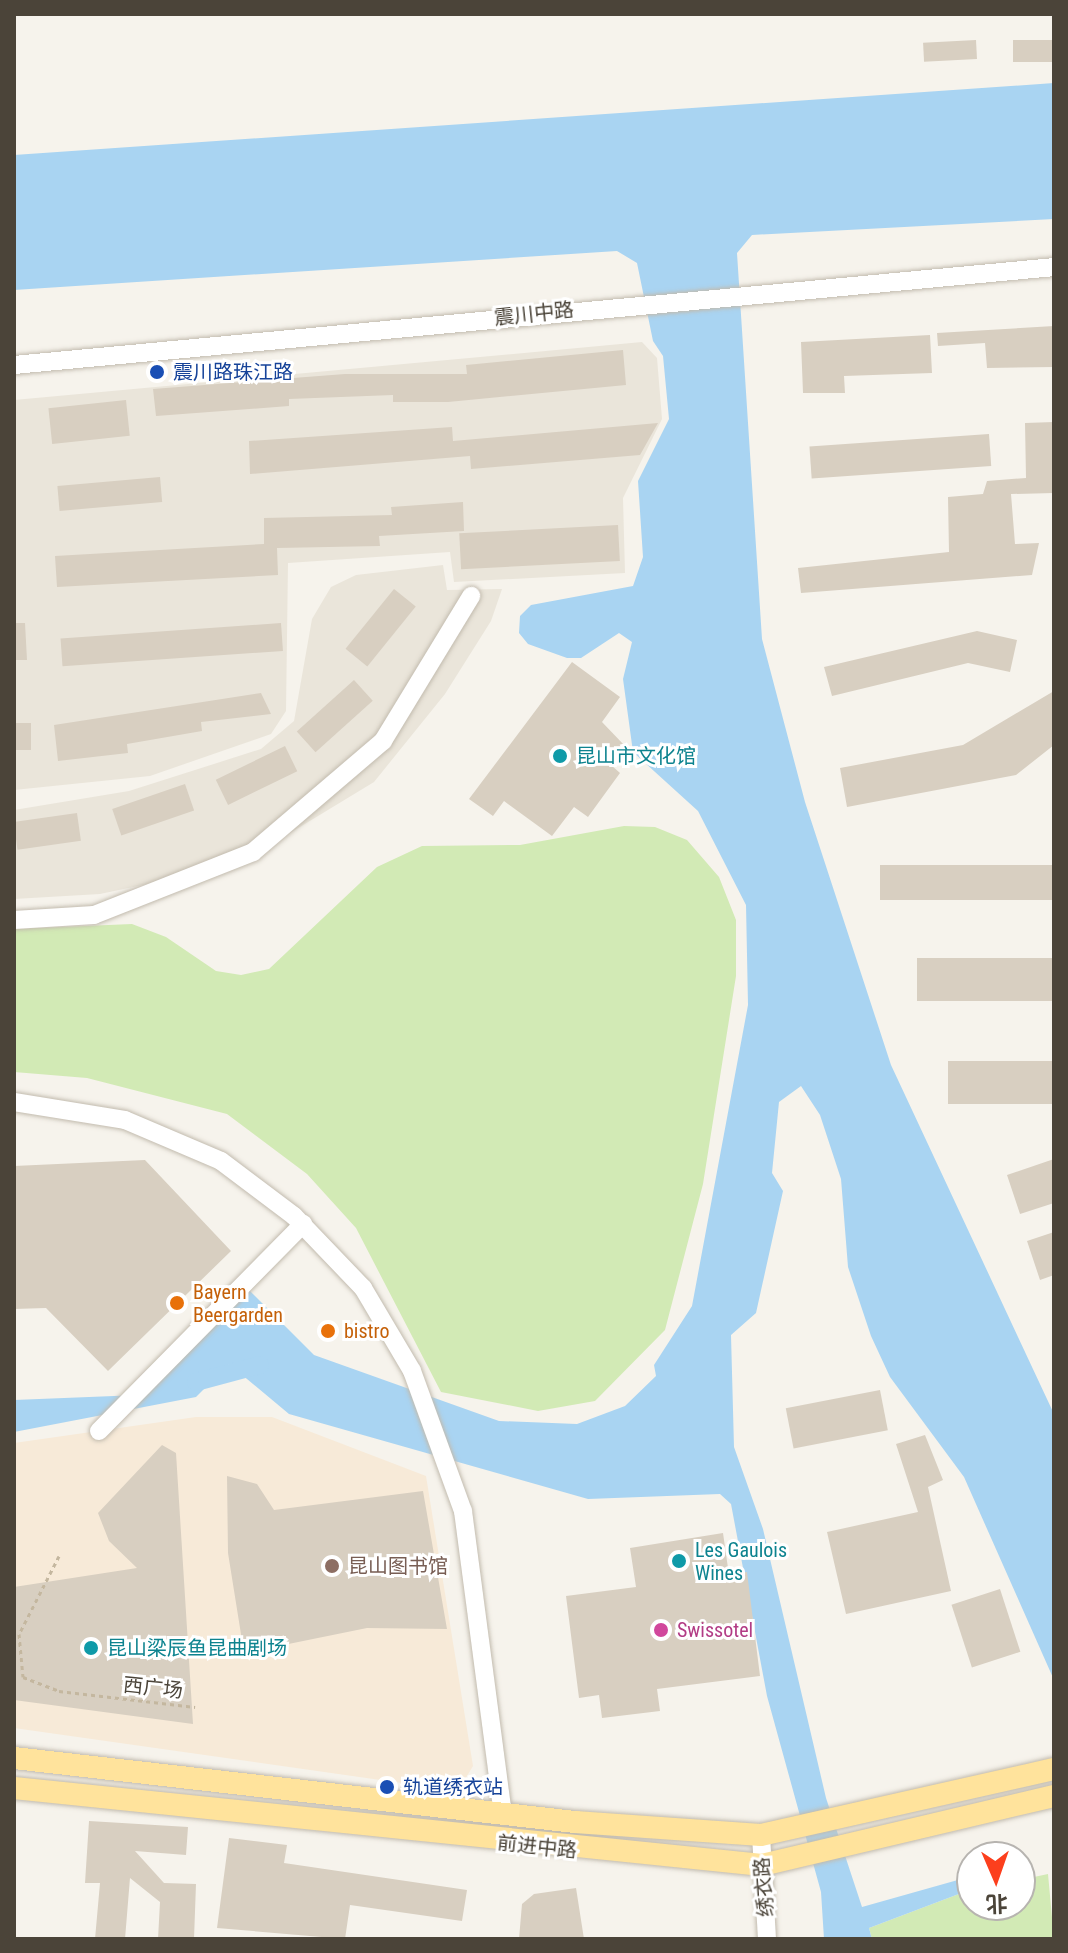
<!DOCTYPE html>
<meta charset="utf-8">
<style>
body{margin:0}
#map{position:relative;width:1068px;height:1953px;overflow:hidden;background:#f6f3ec;font-family:"Roboto Condensed","Noto Sans SC",sans-serif}
div>[style]{position:absolute}
.residential>*{inset:0;background:#eae5da}
.commercial>*{inset:0;background:#f7ead8}
.green>*{inset:0;background:#d2eab5}
.water>*{inset:0;background:#a9d4f2}
.canal>*{height:18px;margin:-9px;padding:0 9px;transform-origin:9px;border-radius:9px;background:#a9d4f2}
.building>*{inset:0;background:#d8cfc1;transform-origin:0 0}
.path>*{height:3px;margin-top:-1.5px;transform-origin:0;background:repeating-linear-gradient(90deg,#c4b79f 0 4px,transparent 0 8px)}
.roads{filter:drop-shadow(0 0 2px #c2bbae) drop-shadow(0 0 2px #c2bbae)}
.minor>*{height:18px;margin:-9px;padding:0 9px;transform-origin:9px;border-radius:9px;background:#fff}
.major>*{height:22px;margin:-11px;padding:0 11px;transform-origin:11px;border-radius:11px;background:#ffe39c}
.dots>*{width:22px;height:22px;translate:-50% -50%;box-sizing:border-box;border:4px solid #fff;border-radius:50%}
span{translate:-50% -50%;white-space:nowrap;text-align:center;line-height:1.15;-webkit-text-stroke:6px #fff;paint-order:stroke}
.street-label{font-size:20px;color:#4b4439}
.transit-label{font-size:20px;color:#164399}
.left{translate:0 -50%;text-align:left}
.culture-label{font-size:20px;color:#0d838f}
.food-label{font-size:20px;color:#c56008}
.education-label{font-size:20px;color:#785e54}
.hotel-label{font-size:20px;color:#b23c85}
.frame{position:absolute;inset:0;border:16px solid #4b4439;pointer-events:none}
.north{position:absolute;left:956px;top:1841px;width:80px;height:80px;box-sizing:border-box;background:#fff;border:2px solid #b7b4b0;border-radius:50%;rotate:178deg;font-size:22px;font-weight:700;line-height:32px;text-align:center;color:#4b4439}
.north::after{content:'';display:block;margin:auto;width:28px;height:36px;background:#fc3f1d;clip-path:polygon(50% 0,100% 100%,50% 72%,0 100%)}
</style>
<div id="map">
<div class="residential">
<div style="clip-path:polygon(642px 342px,657px 358px,662px 419px,623px 498px,625px 573px,454px 582px,450px 552px,288px 563px,286px 711px,271px 734px,150px 776px,14px 790px,14px 400px)"></div>
<div style="clip-path:polygon(443px 565px,447px 590px,502px 589px,491px 621px,445px 694px,374px 782px,267px 847px,209px 871px,100px 894px,14px 899px,14px 810px,129px 791px,261px 749px,294px 721px,312px 619px,331px 587px,356px 575px)"></div>
</div>
<div class="commercial">
<div style="clip-path:polygon(196px 1417px,272px 1417px,426px 1476px,473px 1766px,458px 1791px,14px 1728px,14px 1443px)"></div>
</div>
<div class="green">
<div style="clip-path:polygon(624px 826px,655px 827px,687px 840px,719px 877px,736px 920px,736px 976px,703px 1184px,665px 1330px,595px 1401px,538px 1411px,441px 1392px,356px 1228px,307px 1174px,227px 1114px,87px 1078px,14px 1072px,14px 929px,132px 924px,166px 937px,216px 971px,241px 975px,269px 969px,377px 867px,422px 846px,520px 845px)"></div>
<div style="clip-path:polygon(1048px 1874px,1054px 1939px,872px 1939px,869px 1928px,972px 1889px,972px 1905px,1020px 1905px,1020px 1880px)"></div>
</div>
<div class="water">
<div style="clip-path:polygon(1054px 83px,1054px 219px,752px 235px,737px 253px,762px 639px,805px 802px,891px 1065px,1054px 1414px,1054px 1680px,964px 1477px,890px 1377px,871px 1336px,848px 1267px,841px 1179px,820px 1115px,801px 1086px,779px 1102px,772px 1173px,783px 1191px,756px 1313px,731px 1335px,734px 1447px,763px 1529px,826px 1798px,862px 1907px,972px 1876px,972px 1889px,869px 1928px,872px 1939px,824px 1939px,821px 1892px,767px 1696px,731px 1504px,720px 1494px,588px 1499px,289px 1414px,229px 1364px,196px 1397px,14px 1432px,14px 1400px,139px 1395px,247px 1288px,314px 1355px,499px 1421px,577px 1424px,625px 1406px,656px 1376px,654px 1365px,692px 1306px,748px 1005px,746px 905px,698px 811px,633px 752px,623px 679px,632px 642px,619px 633px,581px 658px,567px 658px,528px 644px,519px 633px,520px 616px,531px 605px,633px 586px,643px 557px,638px 481px,669px 419px,663px 356px,653px 341px,637px 263px,617px 251px,14px 290px,14px 155px)"></div>
</div>
<div class="canal">
<div style="left:196px;top:1382px;width:66px;rotate:-14.9deg"></div>
</div>
<div class="building">
<div style="left:976px;top:40px;width:19px;height:53px;rotate:87deg"></div>
<div style="left:1054px;top:40px;width:22px;height:41px;rotate:90deg"></div>
<div style="clip-path:polygon(1054px 326px,1054px 367px,987px 368px,985px 343px,938px 346px,937px 333px)"></div>
<div style="clip-path:polygon(930px 335px,932px 373px,844px 376px,845px 393px,803px 393px,801px 342px)"></div>
<div style="clip-path:polygon(623px 350px,626px 385px,448px 402px,393px 402px,393px 395px,289px 399px,289px 406px,156px 416px,153px 389px,345px 374px,467px 374px,466px 365px)"></div>
<div style="left:126px;top:400px;width:36px;height:78px;rotate:84deg"></div>
<div style="clip-path:polygon(1054px 422px,1054px 493px,1011px 494px,1015px 544px,1039px 543px,1032px 575px,801px 593px,798px 568px,949px 552px,948px 497px,983px 494px,987px 481px,1026px 478px,1025px 423px)"></div>
<div style="clip-path:polygon(658px 423px,640px 455px,471px 469px,470px 456px,250px 474px,249px 441px,452px 427px,453px 441px)"></div>
<div style="left:989px;top:434px;width:32px;height:180px;rotate:86deg"></div>
<div style="left:160px;top:477px;width:25px;height:103px;rotate:85deg"></div>
<div style="clip-path:polygon(463px 502px,464px 531px,379px 536px,380px 546px,277px 548px,278px 575px,57px 587px,55px 556px,264px 544px,264px 518px,392px 515px,391px 507px)"></div>
<div style="left:618px;top:525px;width:36px;height:159px;rotate:87deg"></div>
<div style="left:394px;top:589px;width:28px;height:77px;rotate:39deg"></div>
<div style="clip-path:polygon(14px 623px,25px 623px,27px 660px,14px 660px)"></div>
<div style="left:281px;top:623px;width:28px;height:221px;rotate:86deg"></div>
<div style="clip-path:polygon(977px 631px,1017px 640px,1010px 672px,968px 663px,832px 696px,824px 667px)"></div>
<div style="clip-path:polygon(572px 662px,620px 697px,602px 722px,625px 746px,611px 765px,620px 773px,588px 817px,574px 807px,552px 836px,504px 801px,493px 816px,469px 799px)"></div>
<div style="left:354px;top:680px;width:28px;height:77px;rotate:48deg"></div>
<div style="clip-path:polygon(1054px 691px,1054px 745px,1016px 775px,847px 807px,840px 768px,963px 745px)"></div>
<div style="clip-path:polygon(261px 693px,271px 714px,201px 722px,202px 731px,127px 744px,128px 753px,58px 761px,54px 725px)"></div>
<div style="left:14px;top:723px;width:17px;height:27px"></div>
<div style="left:285px;top:746px;width:28px;height:77px;rotate:64deg"></div>
<div style="left:185px;top:784px;width:28px;height:77px;rotate:71deg"></div>
<div style="left:77px;top:813px;width:28px;height:64px;rotate:82deg"></div>
<div style="left:1054px;top:865px;width:35px;height:174px;rotate:90deg"></div>
<div style="left:1054px;top:958px;width:43px;height:137px;rotate:90deg"></div>
<div style="left:1054px;top:1061px;width:43px;height:106px;rotate:90deg"></div>
<div style="clip-path:polygon(1054px 1159px,1054px 1203px,1020px 1214px,1007px 1175px)"></div>
<div style="clip-path:polygon(145px 1160px,231px 1251px,108px 1371px,46px 1308px,14px 1309px,14px 1166px)"></div>
<div style="clip-path:polygon(1054px 1232px,1054px 1275px,1040px 1280px,1027px 1241px)"></div>
<div style="left:880px;top:1390px;width:41px;height:96px;rotate:79deg"></div>
<div style="clip-path:polygon(925px 1435px,943px 1480px,928px 1487px,951px 1591px,846px 1614px,827px 1532px,918px 1512px,896px 1444px)"></div>
<div style="clip-path:polygon(162px 1445px,176px 1453px,193px 1724px,14px 1700px,14px 1587px,137px 1568px,109px 1541px,98px 1513px)"></div>
<div style="clip-path:polygon(227px 1476px,257px 1484px,274px 1510px,423px 1491px,447px 1629px,367px 1628px,244px 1653px,228px 1553px)"></div>
<div style="clip-path:polygon(723px 1533px,729px 1575px,747px 1572px,760px 1676px,657px 1689px,660px 1711px,602px 1718px,599px 1695px,579px 1698px,566px 1596px,636px 1587px,630px 1548px)"></div>
<div style="left:1000px;top:1589px;width:66px;height:51px;rotate:72deg"></div>
<div style="clip-path:polygon(89px 1821px,188px 1827px,186px 1855px,135px 1851px,164px 1883px,196px 1884px,194px 1939px,158px 1939px,160px 1902px,130px 1878px,125px 1939px,95px 1939px,100px 1883px,85px 1883px)"></div>
<div style="clip-path:polygon(229px 1838px,287px 1845px,284px 1863px,467px 1890px,462px 1921px,350px 1905px,345px 1939px,217px 1928px)"></div>
<div style="clip-path:polygon(576px 1888px,584px 1939px,519px 1939px,522px 1904px,534px 1894px)"></div>
</div>
<div class="path">
<div style="left:59px;top:1556px;width:88px;rotate:117.1deg"></div>
<div style="left:19px;top:1634px;width:43px;rotate:84.7deg"></div>
<div style="left:23px;top:1677px;width:39px;rotate:21deg"></div>
<div style="left:59px;top:1691px;width:137px;rotate:6.7deg"></div>
</div>
<div class="roads">
<div class="minor">
<div style="left:14px;top:365px;width:1045px;rotate:-5.38deg"></div>
<div style="left:14px;top:920px;width:80px;rotate:-3.6deg"></div>
<div style="left:94px;top:915px;width:171px;rotate:-21.6deg"></div>
<div style="left:253px;top:852px;width:171px;rotate:-40.5deg"></div>
<div style="left:383px;top:741px;width:170px;rotate:-58.7deg"></div>
<div style="left:14px;top:1102px;width:112px;rotate:9.2deg"></div>
<div style="left:125px;top:1120px;width:104px;rotate:23.1deg"></div>
<div style="left:221px;top:1161px;width:91px;rotate:37deg"></div>
<div style="left:294px;top:1216px;width:100px;rotate:46.2deg"></div>
<div style="left:363px;top:1288px;width:96px;rotate:59.4deg"></div>
<div style="left:412px;top:1371px;width:149px;rotate:70deg"></div>
<div style="left:463px;top:1511px;width:305px;rotate:82.5deg"></div>
<div style="left:99px;top:1431px;width:291px;rotate:-45.4deg"></div>
<div style="left:761px;top:1835px;width:104px;rotate:86.7deg"></div>
</div>
<div class="major">
<div style="left:14px;top:1758px;width:565px;rotate:6.51deg"></div>
<div style="left:575px;top:1822px;width:186px;rotate:4deg"></div>
<div style="left:761px;top:1835px;width:300px;rotate:-12.7deg"></div>
<div style="left:14px;top:1788px;width:752px;rotate:5.88deg"></div>
<div style="left:762px;top:1865px;width:300px;rotate:-13.3deg"></div>
</div>
</div>
<div class="dots">
<div style="left:157px;top:372px;background:#1a4fb4"></div>
<div style="left:560px;top:756px;background:#0f9aa8"></div>
<div style="left:177px;top:1303px;background:#e8710a"></div>
<div style="left:328px;top:1331px;background:#e8710a"></div>
<div style="left:679px;top:1561px;background:#0f9aa8"></div>
<div style="left:332px;top:1566px;background:#8d6e63"></div>
<div style="left:661px;top:1630px;background:#d1479c"></div>
<div style="left:91px;top:1648px;background:#0f9aa8"></div>
<div style="left:387px;top:1787px;background:#1a4fb4"></div>
</div>
<div class="street-label">
<span style="left:534px;top:314px;rotate:-6deg">震川中路</span>
<span style="left:153px;top:1688px;rotate:6deg">西广场</span>
<span style="left:537px;top:1847px;rotate:6deg">前进中路</span>
<span style="left:764px;top:1887px;rotate:-94deg">绣衣路</span>
</div>
<div class="transit-label">
<span class="left" style="left:173px;top:372px">震川路珠江路</span>
<span class="left" style="left:403px;top:1787px">轨道绣衣站</span>
</div>
<div class="culture-label">
<span class="left" style="left:576px;top:756px">昆山市文化馆</span>
<span class="left" style="left:695px;top:1562px">Les Gaulois<br>Wines</span>
<span class="left" style="left:107px;top:1648px">昆山梁辰鱼昆曲剧场</span>
</div>
<div class="food-label">
<span class="left" style="left:193px;top:1304px">Bayern<br>Beergarden</span>
<span class="left" style="left:344px;top:1331px">bistro</span>
</div>
<div class="education-label">
<span class="left" style="left:348px;top:1566px">昆山图书馆</span>
</div>
<div class="hotel-label">
<span class="left" style="left:677px;top:1630px">Swissotel</span>
</div>
<div class="frame"></div>
<div class="north">北</div>
</div>
